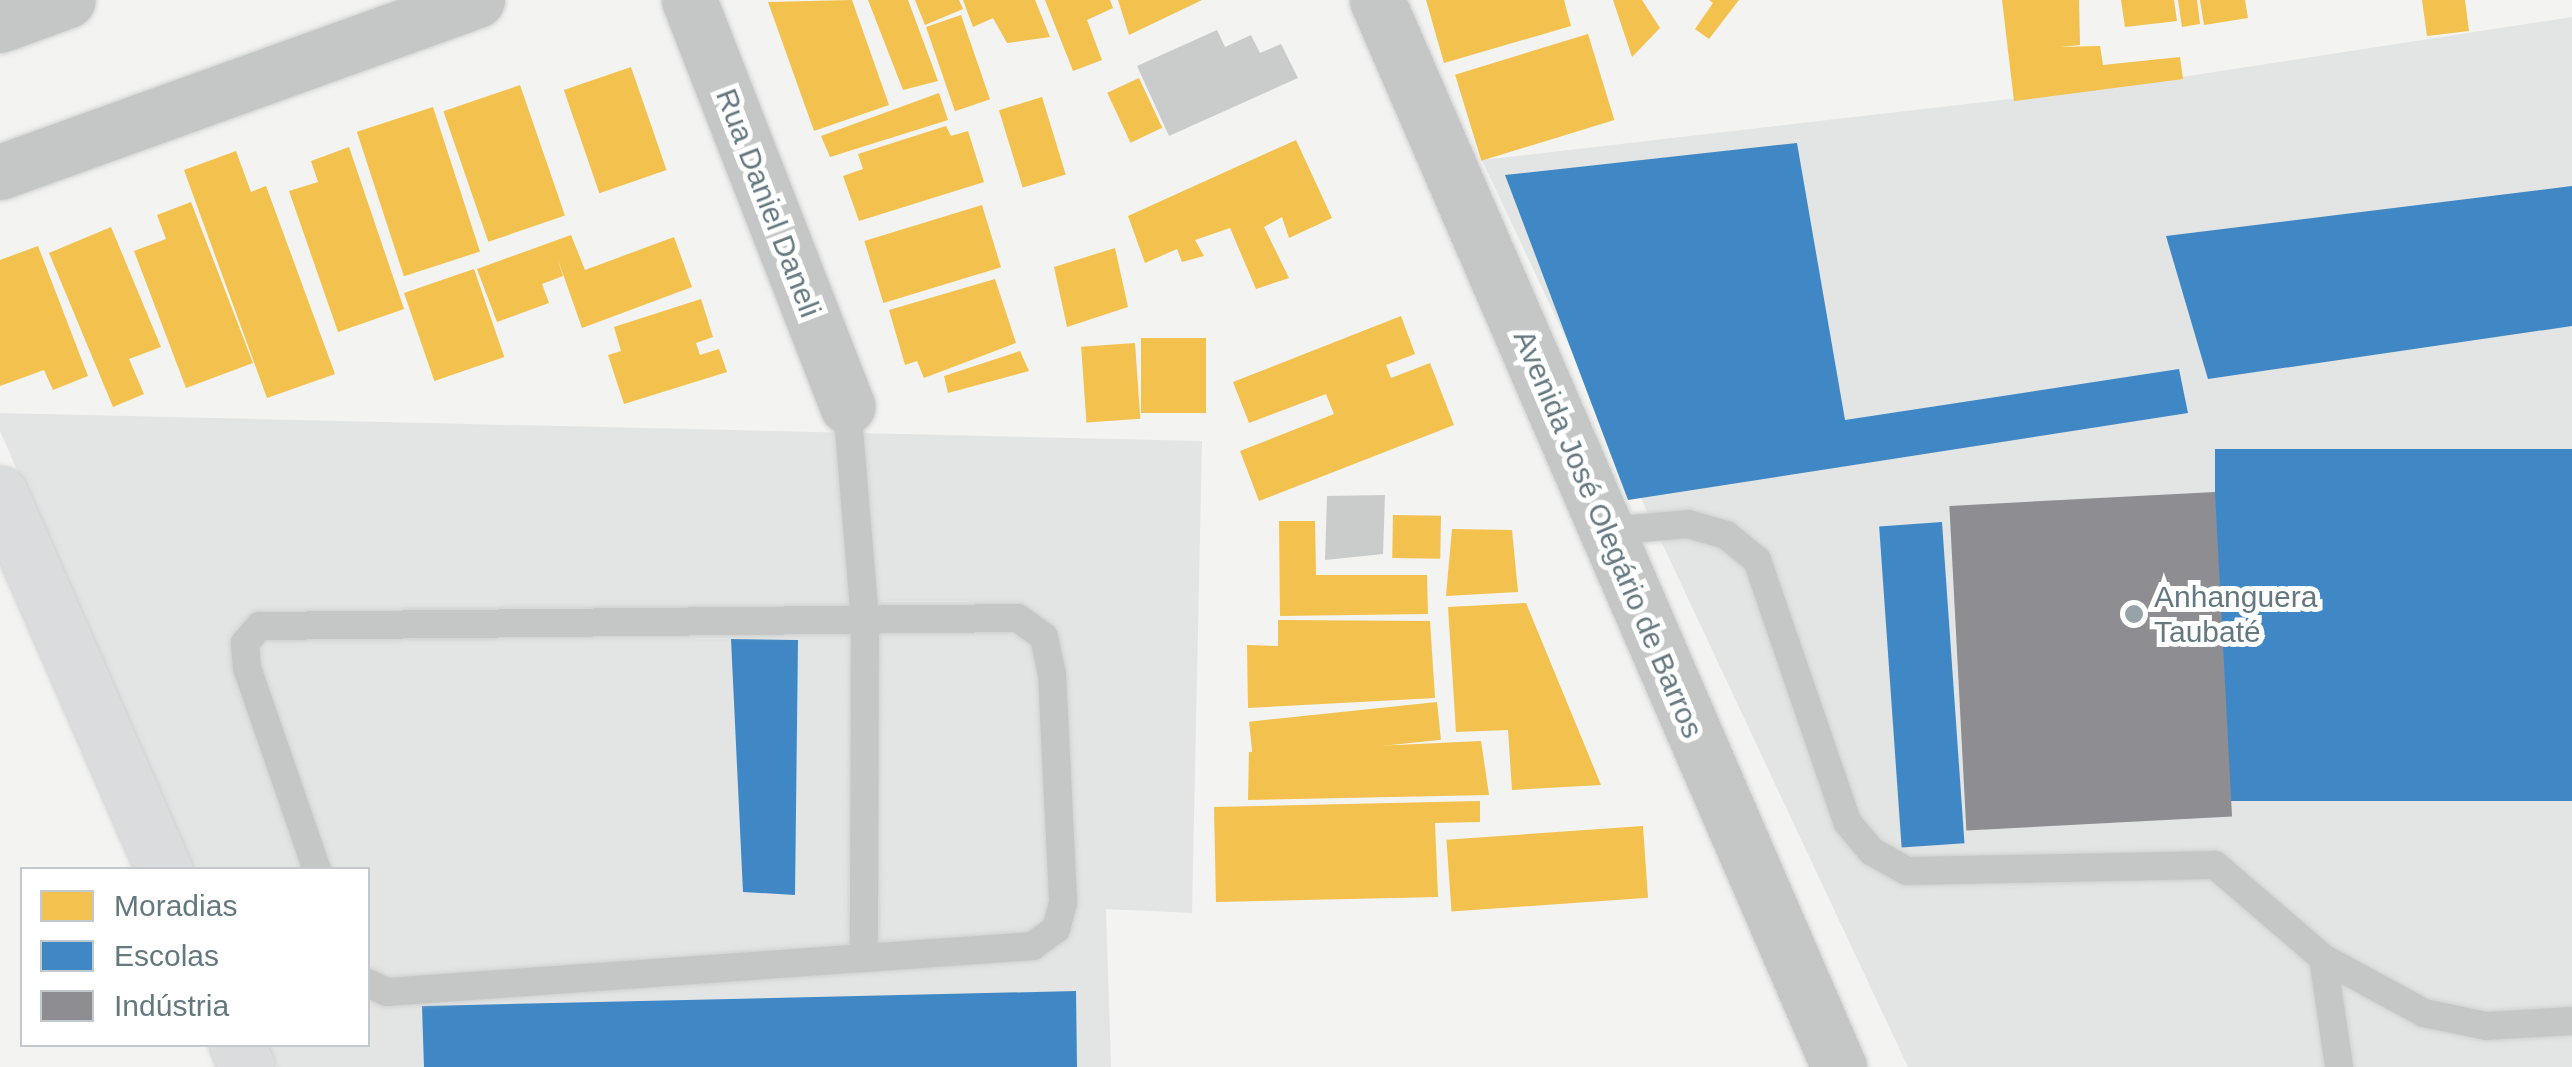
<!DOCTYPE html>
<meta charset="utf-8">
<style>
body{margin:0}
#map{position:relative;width:2572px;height:1067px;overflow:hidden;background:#f3f3f1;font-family:Arial,sans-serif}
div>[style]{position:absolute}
.built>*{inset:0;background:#e3e4e4}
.homes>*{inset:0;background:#f2c14e;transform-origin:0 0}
.schools>*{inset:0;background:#3f88c5;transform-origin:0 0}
.industry>*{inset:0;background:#8d8d92;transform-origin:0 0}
.building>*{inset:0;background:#cacccc}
.roads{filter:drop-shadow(0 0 2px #cfd1d1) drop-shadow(0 0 2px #cfd1d1)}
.service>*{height:28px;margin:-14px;padding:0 14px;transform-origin:14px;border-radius:14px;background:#c5c7c6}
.minor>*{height:55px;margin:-27.5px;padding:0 27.5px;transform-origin:27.5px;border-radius:27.5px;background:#c5c7c6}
.tertiary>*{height:55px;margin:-27.5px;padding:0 27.5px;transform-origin:27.5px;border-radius:27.5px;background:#c5c7c6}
.secondary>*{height:55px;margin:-27.5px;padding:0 27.5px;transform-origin:27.5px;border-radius:27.5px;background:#dbdcdd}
.dots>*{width:28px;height:28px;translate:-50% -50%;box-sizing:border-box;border:5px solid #fff;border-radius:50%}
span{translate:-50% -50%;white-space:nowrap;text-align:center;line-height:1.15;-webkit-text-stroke:10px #fff;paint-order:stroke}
.street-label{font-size:30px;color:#647880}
.poi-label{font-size:30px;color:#647880}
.left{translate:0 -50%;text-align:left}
.legend{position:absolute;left:20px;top:867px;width:350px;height:180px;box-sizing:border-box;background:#fff;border:2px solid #c1c9cc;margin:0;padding:12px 18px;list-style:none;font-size:30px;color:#647880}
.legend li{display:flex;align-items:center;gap:20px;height:50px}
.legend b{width:50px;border:2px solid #c1c9cc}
</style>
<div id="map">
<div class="built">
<div style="clip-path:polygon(2572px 17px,2572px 1067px,1908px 1067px,1482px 160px,2123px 86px)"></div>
<div style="clip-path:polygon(0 413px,1202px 441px,1192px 913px,1106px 909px,1111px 1067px,277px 1067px,267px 1045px,368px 1044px,368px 870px,191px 869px,0 431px)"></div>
</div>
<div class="homes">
<div style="clip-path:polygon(852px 0,889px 105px,814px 131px,768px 2px)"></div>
<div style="clip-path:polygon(868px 0,908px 0,938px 81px,903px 90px)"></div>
<div style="clip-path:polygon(915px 0,959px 0,963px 9px,925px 25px)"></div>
<div style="clip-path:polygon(963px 0,1035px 0,1050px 37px,1007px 43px,993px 18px,973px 27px)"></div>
<div style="clip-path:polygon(1045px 0,1110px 0,1113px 8px,1087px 20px,1102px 60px,1073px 71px)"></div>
<div style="clip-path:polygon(1118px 0,1202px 0,1129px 35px)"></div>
<div style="clip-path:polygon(1426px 0,1564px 0,1571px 26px,1444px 63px)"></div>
<div style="clip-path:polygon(1613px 0,1642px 0,1660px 28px,1632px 57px)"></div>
<div style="clip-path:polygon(1709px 0,1739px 0,1709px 39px,1695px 29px,1713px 3px)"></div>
<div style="clip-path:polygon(2002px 0,2079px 0,2080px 45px,2060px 47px,2100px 46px,2103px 65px,2180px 57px,2183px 79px,2014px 101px)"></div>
<div style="clip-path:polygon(2121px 0,2174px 0,2177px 21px,2125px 27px)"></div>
<div style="clip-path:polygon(2178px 0,2197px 0,2200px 24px,2182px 27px)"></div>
<div style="clip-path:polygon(2200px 0,2245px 0,2248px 18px,2204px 25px)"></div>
<div style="clip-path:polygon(2422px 0,2465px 0,2469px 31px,2427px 36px)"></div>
<div style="left:961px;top:15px;width:89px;height:37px;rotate:71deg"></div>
<div style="left:1588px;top:34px;width:90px;height:139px;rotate:73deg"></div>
<div style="left:631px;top:67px;width:109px;height:71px;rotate:71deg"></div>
<div style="left:1139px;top:78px;width:55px;height:35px;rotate:65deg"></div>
<div style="left:520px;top:85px;width:138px;height:81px;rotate:71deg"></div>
<div style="clip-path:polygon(939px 93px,948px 120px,830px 157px,821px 136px)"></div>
<div style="left:1042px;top:97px;width:81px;height:45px;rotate:73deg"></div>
<div style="left:433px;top:107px;width:152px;height:80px;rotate:72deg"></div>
<div style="clip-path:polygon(946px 126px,951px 136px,968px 131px,984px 182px,859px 221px,843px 176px,863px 169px,858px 154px)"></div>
<div style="clip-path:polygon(1296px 140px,1332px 218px,1289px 238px,1282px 217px,1264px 227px,1289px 278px,1256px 289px,1230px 228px,1195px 240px,1204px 256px,1182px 262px,1177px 249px,1145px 263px,1128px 216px)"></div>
<div style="clip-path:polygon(349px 147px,404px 309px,338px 332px,289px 191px,318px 182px,311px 161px)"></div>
<div style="clip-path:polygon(236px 151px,251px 192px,266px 186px,335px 374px,267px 398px,184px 170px)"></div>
<div style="clip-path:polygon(191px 202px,253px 363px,186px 388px,134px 251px,166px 239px,157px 215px)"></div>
<div style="left:982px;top:205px;width:65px;height:123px;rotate:73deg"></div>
<div style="clip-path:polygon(111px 227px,161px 347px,129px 359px,144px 394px,113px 407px,49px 253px)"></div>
<div style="clip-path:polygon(571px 235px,585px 270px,674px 237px,692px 287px,582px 328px,557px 257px,563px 276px,542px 284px,549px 303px,497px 322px,477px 269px)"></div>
<div style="clip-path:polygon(38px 246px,88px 376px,53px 390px,44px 370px,0 386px,0 260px)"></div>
<div style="clip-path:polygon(1115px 248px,1128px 307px,1067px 327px,1054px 267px)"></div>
<div style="left:474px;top:269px;width:93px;height:74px;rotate:71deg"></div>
<div style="clip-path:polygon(995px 279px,1016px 343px,924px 378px,917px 361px,905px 365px,889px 310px)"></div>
<div style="clip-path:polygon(701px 299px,713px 337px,696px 343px,700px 355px,719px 349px,727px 372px,624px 404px,608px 355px,621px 351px,614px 327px)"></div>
<div style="clip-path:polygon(1401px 316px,1415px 354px,1386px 365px,1391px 378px,1430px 363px,1454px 425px,1259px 501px,1240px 451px,1334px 414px,1326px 394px,1249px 423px,1233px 382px)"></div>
<div style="left:1206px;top:338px;width:75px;height:65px;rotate:90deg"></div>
<div style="left:1135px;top:343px;width:76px;height:54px;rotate:86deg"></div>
<div style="clip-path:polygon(1020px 351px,1029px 371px,948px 393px,944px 376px)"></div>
<div style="left:1393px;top:515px;width:48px;height:43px;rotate:1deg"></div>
<div style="clip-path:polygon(1279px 521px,1315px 521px,1316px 575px,1427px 575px,1428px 614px,1280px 616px)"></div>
<div style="clip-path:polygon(1452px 529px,1512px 530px,1518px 592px,1446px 596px)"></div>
<div style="clip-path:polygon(1526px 603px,1601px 785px,1512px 790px,1508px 730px,1456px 732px,1448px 607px)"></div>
<div style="clip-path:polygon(1278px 620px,1430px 621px,1435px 698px,1248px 708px,1247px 645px,1278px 646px)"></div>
<div style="left:1437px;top:702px;width:38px;height:189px;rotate:84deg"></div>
<div style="clip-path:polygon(1481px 741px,1489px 795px,1248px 800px,1249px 752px)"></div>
<div style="clip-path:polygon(1480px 801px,1480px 822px,1435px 823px,1438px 897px,1216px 902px,1214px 807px)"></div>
<div style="left:1643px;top:826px;width:72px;height:197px;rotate:86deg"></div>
</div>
<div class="schools">
<div style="clip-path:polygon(1797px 143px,1845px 420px,2179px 369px,2188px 413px,1628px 500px,1505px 175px)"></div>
<div style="clip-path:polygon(2572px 186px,2572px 326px,2208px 379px,2166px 236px)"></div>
<div style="left:2572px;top:449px;width:352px;height:357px;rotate:90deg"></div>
<div style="left:1942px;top:522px;width:322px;height:63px;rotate:86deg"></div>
<div style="clip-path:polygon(731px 639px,798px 640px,795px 895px,743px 892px)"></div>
<div style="clip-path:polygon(1076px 991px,1077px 1067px,424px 1067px,422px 1006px)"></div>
</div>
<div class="industry">
<div style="left:2215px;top:492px;width:325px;height:266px;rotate:87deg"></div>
</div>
<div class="building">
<div style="clip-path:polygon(1217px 30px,1225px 47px,1251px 35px,1260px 53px,1281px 44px,1298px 78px,1169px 136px,1137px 66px)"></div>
<div style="clip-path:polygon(1385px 495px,1383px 554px,1325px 560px,1327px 496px)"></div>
</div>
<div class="roads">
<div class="service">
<div style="left:847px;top:406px;width:215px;rotate:85.2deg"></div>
<div style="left:865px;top:620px;width:338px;rotate:90.2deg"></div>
<div style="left:1607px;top:531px;width:81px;rotate:-4.9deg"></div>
<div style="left:1688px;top:524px;width:40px;rotate:16deg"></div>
<div style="left:1726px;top:535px;width:40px;rotate:39deg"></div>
<div style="left:1757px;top:560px;width:277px;rotate:71deg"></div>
<div style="left:1847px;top:822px;width:38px;rotate:50deg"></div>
<div style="left:1871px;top:851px;width:41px;rotate:29.1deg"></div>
<div style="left:1907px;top:871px;width:308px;rotate:-1.1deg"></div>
<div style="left:2215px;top:865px;width:143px;rotate:40.7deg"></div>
<div style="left:2323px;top:958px;width:115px;rotate:28.6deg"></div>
<div style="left:2424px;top:1013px;width:63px;rotate:11.8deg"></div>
<div style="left:2486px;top:1026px;width:86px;rotate:-3.3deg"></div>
<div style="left:317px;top:870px;width:214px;rotate:-109.1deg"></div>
<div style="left:247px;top:668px;width:25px;rotate:-95deg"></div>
<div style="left:245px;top:643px;width:23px;rotate:-49deg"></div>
<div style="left:260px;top:626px;width:758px;rotate:-0.6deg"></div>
<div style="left:1018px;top:618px;width:32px;rotate:36deg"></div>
<div style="left:1044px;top:637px;width:38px;rotate:78deg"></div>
<div style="left:1052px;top:674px;width:229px;rotate:87.2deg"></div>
<div style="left:1063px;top:903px;width:27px;rotate:105deg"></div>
<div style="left:1056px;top:929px;width:29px;rotate:144deg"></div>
<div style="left:1033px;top:946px;width:648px;rotate:175.93deg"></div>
<div style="left:387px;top:992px;width:21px;rotate:-155deg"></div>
<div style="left:2323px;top:958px;width:110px;rotate:81.6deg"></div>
</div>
<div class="minor">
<div style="left:689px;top:0;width:436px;rotate:68.7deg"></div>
</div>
<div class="tertiary">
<div style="left:1377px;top:0;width:1163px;rotate:66.59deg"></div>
<div style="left:0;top:25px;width:72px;rotate:-20.2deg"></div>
<div style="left:0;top:172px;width:507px;rotate:-19.83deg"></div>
</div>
<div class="secondary">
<div style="left:0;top:494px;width:410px;rotate:66.4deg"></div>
<div style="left:237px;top:1044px;width:25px;rotate:67deg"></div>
</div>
</div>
<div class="dots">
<div style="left:2134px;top:614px;background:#96a3a8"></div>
</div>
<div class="street-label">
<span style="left:768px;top:203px;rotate:69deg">Rua Daniel Daneli</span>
<span style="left:1608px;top:534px;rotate:67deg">Avenida José Olegário de Barros</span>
</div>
<div class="poi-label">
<span class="left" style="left:2154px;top:614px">Anhanguera<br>Taubaté</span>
</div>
<ul class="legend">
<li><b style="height:28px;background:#f2c14e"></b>Moradias</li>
<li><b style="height:28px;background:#3f88c5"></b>Escolas</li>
<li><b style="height:28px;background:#8d8d92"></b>Indústria</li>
</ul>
</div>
